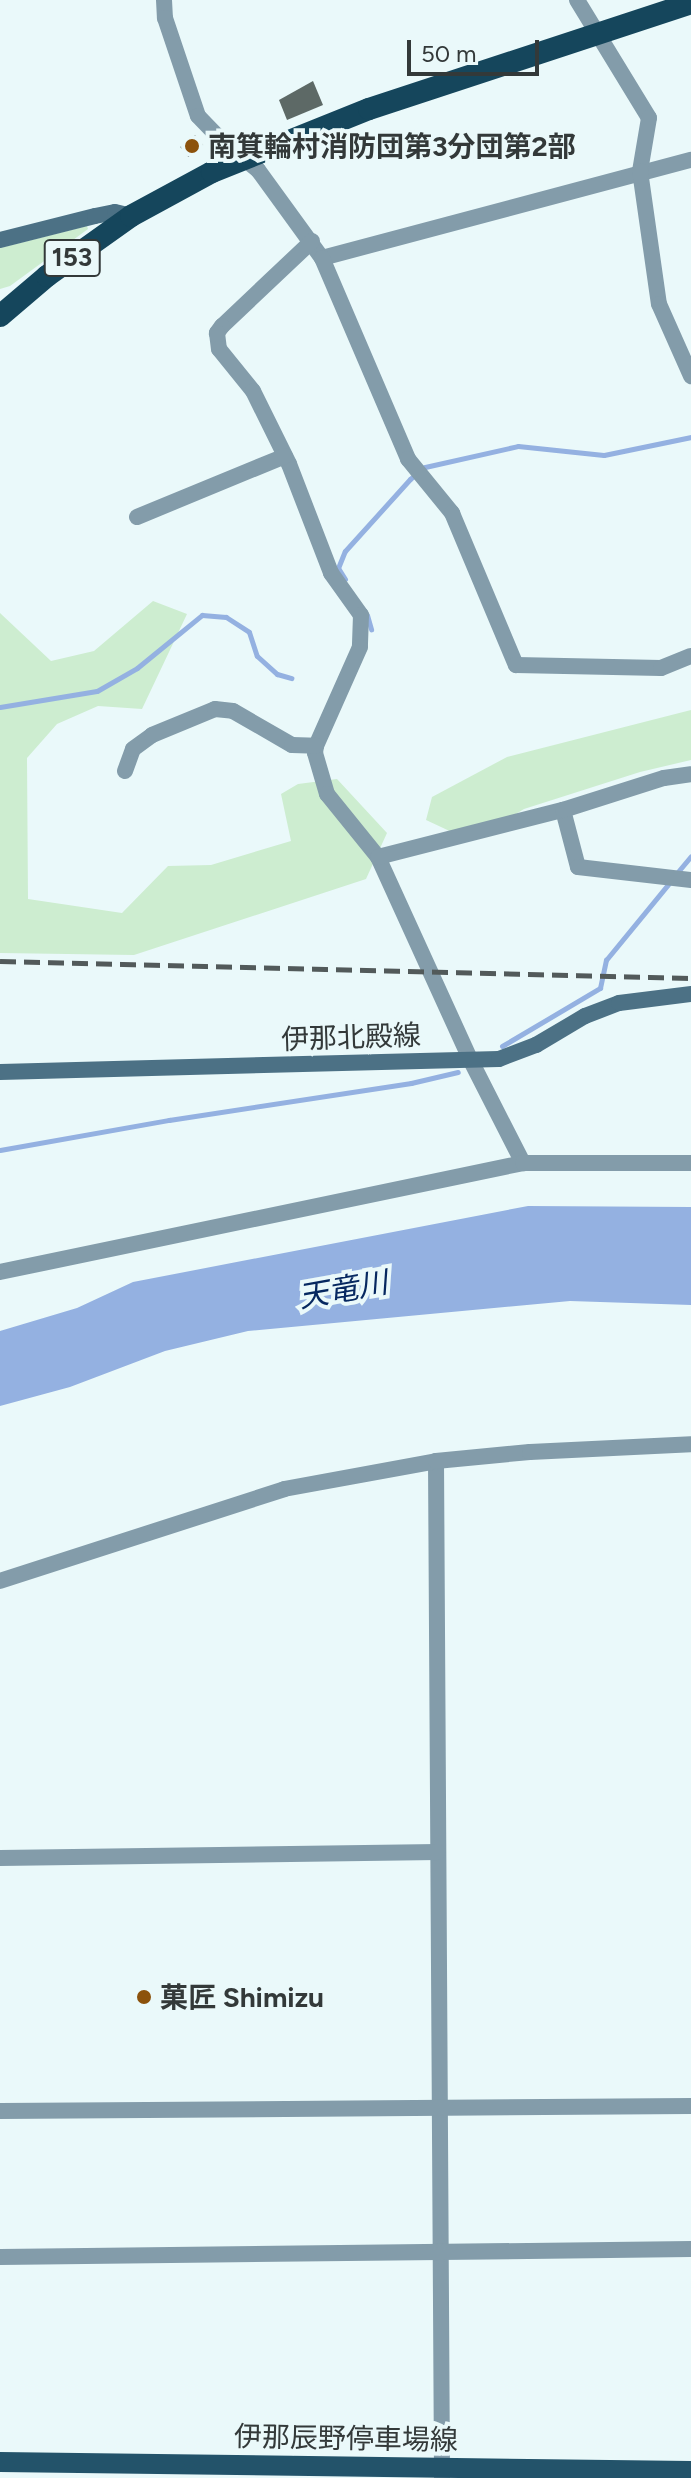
<!DOCTYPE html>
<meta charset="utf-8">
<style>
body{margin:0}
#map{position:relative;width:691px;height:2478px;overflow:hidden;background:#eaf9fa;font-family:Figtree,"Noto Sans JP",sans-serif}
div>[style]{position:absolute}
.green>*{inset:0;background:#cdedd0}
.water>*{inset:0;background:#94b1e1}
.stream>*{height:5px;margin:-2.5px;padding:0 2.5px;transform-origin:2.5px;border-radius:2.5px;background:#94b1e1}
.building>*{inset:0;background:#5d6966;transform-origin:0 0}
.minor>*{height:16px;margin:-8px;padding:0 8px;transform-origin:8px;border-radius:8px;background:#839caa}
.tertiary>*{height:16px;margin:-8px;padding:0 8px;transform-origin:8px;border-radius:8px;background:#839caa}
.secondary>*{height:16px;margin:-8px;padding:0 8px;transform-origin:8px;border-radius:8px;background:#4c7185}
.primary>*{height:20px;margin:-10px;padding:0 10px;transform-origin:10px;border-radius:10px;background:#23536a}
.trunk>*{height:22px;margin:-11px;padding:0 11px;transform-origin:11px;border-radius:11px;background:#15465c}
.rail>*{height:5px;margin-top:-2.5px;transform-origin:0;background:repeating-linear-gradient(90deg,#525a5a 0 16px,transparent 0 24px)}
.dots>*{width:22px;height:22px;translate:-50% -50%;box-sizing:border-box;border:4px solid #eaf9fa;border-radius:50%}
span{translate:-50% -50%;white-space:nowrap;text-align:center;line-height:1.15;-webkit-text-stroke:8px #eaf9fa;paint-order:stroke}
.shield-label span{padding:2px 6px;background:#eaf9fa;border:2px solid;border-radius:6px;-webkit-text-stroke-width:0}
.shield-label{font-size:26px;color:#333939;font-weight:700}
.poi-label{font-size:28px;color:#333939;font-weight:700}
.left{translate:0 -50%;text-align:left}
.street-label{font-size:28px;color:#333939}
.water-label{font-size:30px;color:#062860;font-style:italic}
.scale{position:absolute;left:407px;top:40px;width:132px;height:36px;box-sizing:border-box;border:4px solid #333939;border-top:0;padding-left:10px;font-size:24px;line-height:28px;white-space:nowrap;color:#333939;-webkit-text-stroke:6px #eaf9fa;paint-order:stroke}
</style>
<div id="map">
<div class="green">
<div style="clip-path:polygon(87px 226px,88px 229px,10px 286px,0 289px,0 248px)"></div>
<div style="clip-path:polygon(153px 601px,187px 614px,142px 709px,98px 706px,57px 724px,27px 758px,28px 899px,122px 913px,168px 866px,211px 865px,291px 841px,281px 794px,298px 784px,337px 779px,387px 833px,366px 879px,134px 955px,0 953px,0 613px,51px 661px,94px 651px)"></div>
<div style="clip-path:polygon(691px 710px,691px 760px,640px 772px,524px 809px,471px 841px,426px 820px,432px 797px,507px 757px)"></div>
</div>
<div class="water">
<div style="clip-path:polygon(528px 1206px,691px 1207px,691px 1305px,570px 1301px,248px 1331px,165px 1351px,70px 1387px,0 1406px,0 1331px,77px 1308px,133px 1282px)"></div>
</div>
<div class="stream">
<div style="left:345px;top:579px;width:13px;rotate:-122deg"></div>
<div style="left:338px;top:568px;width:18px;rotate:-68deg"></div>
<div style="left:345px;top:551px;width:97px;rotate:-47.9deg"></div>
<div style="left:410px;top:479px;width:19px;rotate:-39deg"></div>
<div style="left:425px;top:467px;width:95px;rotate:-12.7deg"></div>
<div style="left:518px;top:446px;width:86px;rotate:6deg"></div>
<div style="left:604px;top:455px;width:89px;rotate:-11.7deg"></div>
<div style="left:367px;top:615px;width:15px;rotate:74deg"></div>
<div style="left:0;top:707px;width:98px;rotate:-9.4deg"></div>
<div style="left:97px;top:691px;width:46px;rotate:-29.9deg"></div>
<div style="left:137px;top:668px;width:84px;rotate:-39.2deg"></div>
<div style="left:202px;top:615px;width:24px;rotate:5deg"></div>
<div style="left:226px;top:617px;width:27px;rotate:33deg"></div>
<div style="left:249px;top:632px;width:25px;rotate:72deg"></div>
<div style="left:257px;top:656px;width:27px;rotate:42deg"></div>
<div style="left:277px;top:674px;width:15px;rotate:16deg"></div>
<div style="left:676px;top:874px;width:23px;rotate:-50deg"></div>
<div style="left:502px;top:1046px;width:114px;rotate:-30.6deg"></div>
<div style="left:600px;top:988px;width:29px;rotate:-78deg"></div>
<div style="left:606px;top:960px;width:101px;rotate:-50.6deg"></div>
<div style="left:0;top:1150px;width:172px;rotate:-10.1deg"></div>
<div style="left:169px;top:1120px;width:245px;rotate:-8.7deg"></div>
<div style="left:411px;top:1083px;width:48px;rotate:-13.2deg"></div>
</div>
<div class="building">
<div style="clip-path:polygon(313px 81px,323px 105px,287px 120px,279px 100px)"></div>
<div style="left:195px;top:135px;width:13px;height:19px;rotate:51deg"></div>
</div>
<div class="minor">
<div style="left:164px;top:0;width:18px;rotate:87deg"></div>
<div style="left:165px;top:18px;width:103px;rotate:71.4deg"></div>
<div style="left:198px;top:116px;width:32px;rotate:46deg"></div>
<div style="left:220px;top:139px;width:49px;rotate:39.2deg"></div>
<div style="left:258px;top:170px;width:109px;rotate:54deg"></div>
<div style="left:322px;top:258px;width:382px;rotate:-14.9deg"></div>
<div style="left:577px;top:0;width:138px;rotate:58.6deg"></div>
<div style="left:649px;top:118px;width:54px;rotate:99.6deg"></div>
<div style="left:640px;top:171px;width:134px;rotate:81.9deg"></div>
<div style="left:659px;top:304px;width:79px;rotate:66deg"></div>
<div style="left:312px;top:241px;width:124px;rotate:136.6deg"></div>
<div style="left:222px;top:326px;width:9px;rotate:126deg"></div>
<div style="left:217px;top:333px;width:16px;rotate:83deg"></div>
<div style="left:219px;top:349px;width:54px;rotate:51deg"></div>
<div style="left:253px;top:391px;width:81px;rotate:63.7deg"></div>
<div style="left:289px;top:464px;width:117px;rotate:68.9deg"></div>
<div style="left:331px;top:573px;width:52px;rotate:54.5deg"></div>
<div style="left:361px;top:615px;width:32px;rotate:92deg"></div>
<div style="left:360px;top:647px;width:108px;rotate:114deg"></div>
<div style="left:316px;top:746px;width:7px;rotate:98deg"></div>
<div style="left:315px;top:753px;width:43px;rotate:73.7deg"></div>
<div style="left:327px;top:794px;width:81px;rotate:51deg"></div>
<div style="left:378px;top:857px;width:222px;rotate:65.5deg"></div>
<div style="left:470px;top:1059px;width:117px;rotate:63deg"></div>
<div style="left:322px;top:258px;width:219px;rotate:66.8deg"></div>
<div style="left:408px;top:459px;width:70px;rotate:50.8deg"></div>
<div style="left:452px;top:513px;width:165px;rotate:67.2deg"></div>
<div style="left:516px;top:665px;width:145px;rotate:1.2deg"></div>
<div style="left:661px;top:668px;width:32px;rotate:-22deg"></div>
<div style="left:137px;top:517px;width:160px;rotate:-22.4deg"></div>
<div style="left:125px;top:771px;width:23px;rotate:-70deg"></div>
<div style="left:133px;top:749px;width:24px;rotate:-36deg"></div>
<div style="left:152px;top:735px;width:68px;rotate:-22.4deg"></div>
<div style="left:215px;top:709px;width:18px;rotate:6deg"></div>
<div style="left:233px;top:711px;width:68px;rotate:30deg"></div>
<div style="left:292px;top:745px;width:24px;rotate:2deg"></div>
<div style="left:563px;top:810px;width:59px;rotate:75.3deg"></div>
<div style="left:578px;top:867px;width:114px;rotate:6.6deg"></div>
<div style="left:378px;top:857px;width:191px;rotate:-14.3deg"></div>
<div style="left:563px;top:810px;width:106px;rotate:-17.6deg"></div>
<div style="left:664px;top:778px;width:27px;rotate:-8deg"></div>
<div style="left:0;top:1272px;width:534px;rotate:-11.77deg"></div>
<div style="left:523px;top:1163px;width:168px"></div>
<div style="left:436px;top:1461px;width:1017px;rotate:89.66deg"></div>
<div style="left:0;top:1581px;width:299px;rotate:-17.9deg"></div>
<div style="left:284px;top:1489px;width:155px;rotate:-10.4deg"></div>
<div style="left:436px;top:1461px;width:94px;rotate:-5.5deg"></div>
<div style="left:530px;top:1452px;width:161px;rotate:-2.8deg"></div>
<div style="left:0;top:1858px;width:438px;rotate:-0.8deg"></div>
<div style="left:0;top:2257px;width:691px;rotate:-0.66deg"></div>
</div>
<div class="tertiary">
<div style="left:0;top:2111px;width:691px;rotate:-0.41deg"></div>
</div>
<div class="secondary">
<div style="left:0;top:240px;width:98px;rotate:-14.2deg"></div>
<div style="left:95px;top:216px;width:20px;rotate:-11deg"></div>
<div style="left:115px;top:212px;width:16px;rotate:14deg"></div>
<div style="left:0;top:1072px;width:499px;rotate:-1.5deg"></div>
<div style="left:499px;top:1059px;width:40px;rotate:-21deg"></div>
<div style="left:536px;top:1045px;width:57px;rotate:-30.6deg"></div>
<div style="left:585px;top:1016px;width:36px;rotate:-21deg"></div>
<div style="left:619px;top:1003px;width:73px;rotate:-7.1deg"></div>
</div>
<div class="primary">
<div style="left:0;top:2462px;width:691px;rotate:0.75deg"></div>
</div>
<div class="trunk">
<div style="left:0;top:316px;width:62px;rotate:-40.4deg"></div>
<div style="left:47px;top:276px;width:103px;rotate:-35.5deg"></div>
<div style="left:131px;top:216px;width:92px;rotate:-28.5deg"></div>
<div style="left:212px;top:172px;width:169px;rotate:-21.9deg"></div>
<div style="left:369px;top:109px;width:339px;rotate:-18.2deg"></div>
</div>
<div class="rail">
<div style="left:0;top:961px;width:691px;rotate:1.41deg"></div>
</div>
<div class="dots">
<div style="left:192px;top:146px;background:#8c520c"></div>
<div style="left:144px;top:1997px;background:#8c520c"></div>
</div>
<div class="shield-label">
<span style="left:72px;top:258px">153</span>
</div>
<div class="poi-label">
<span class="left" style="left:208px;top:146px">南箕輪村消防団第3分団第2部</span>
<span class="left" style="left:160px;top:1997px">菓匠 Shimizu</span>
</div>
<div class="street-label">
<span style="left:351px;top:1037px;rotate:-2deg">伊那北殿線</span>
<span style="left:346px;top:2438px;rotate:1deg">伊那辰野停車場線</span>
</div>
<div class="water-label">
<span style="left:343px;top:1290px;rotate:-10deg">天竜川</span>
</div>
<div class="scale">50 m</div>
</div>
